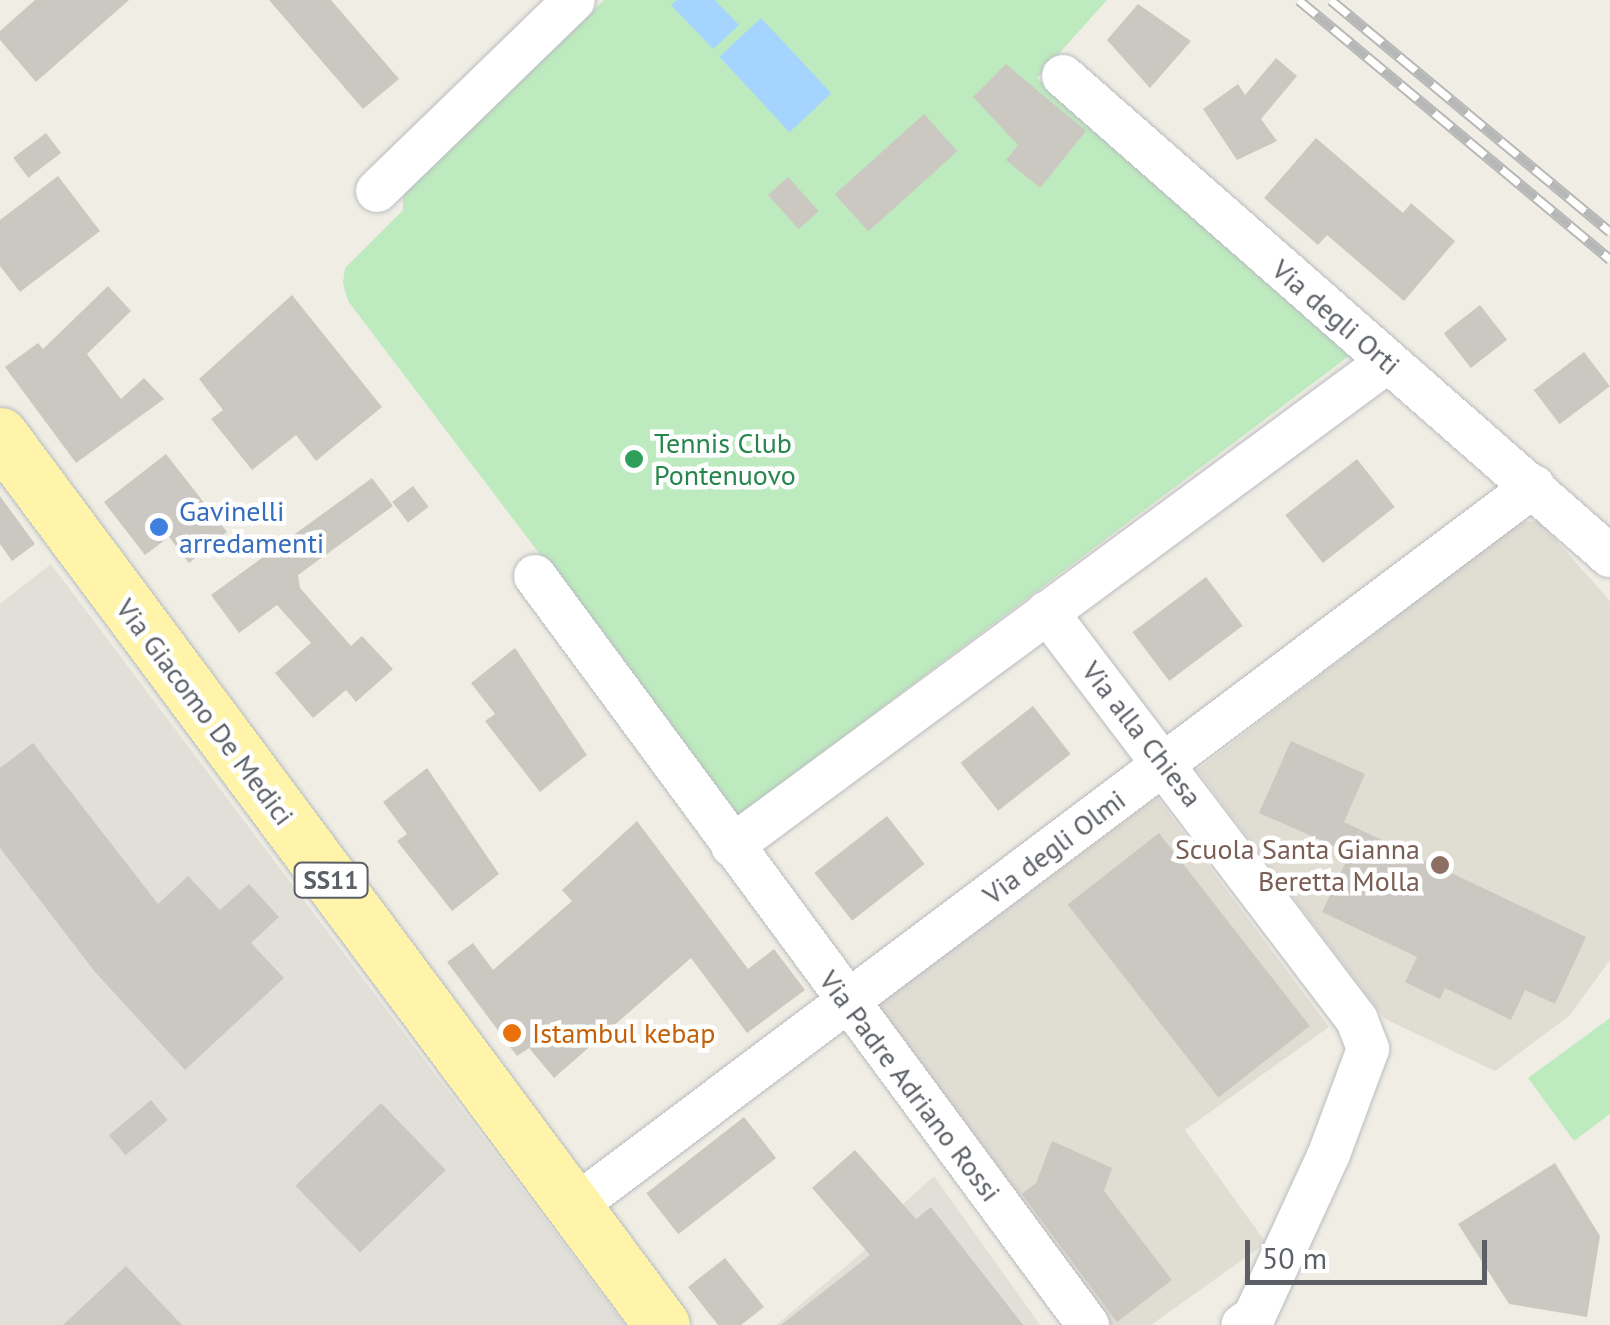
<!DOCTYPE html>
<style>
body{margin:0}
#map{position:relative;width:1610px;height:1325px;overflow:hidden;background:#f0eee4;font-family:"PT Sans",sans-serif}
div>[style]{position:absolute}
.industrial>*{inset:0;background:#e1dfd8}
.education>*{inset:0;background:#e0ddd3}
.green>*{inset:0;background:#beeabf}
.water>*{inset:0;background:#a5d5ff;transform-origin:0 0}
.building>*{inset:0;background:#cbc8c1;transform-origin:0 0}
.roads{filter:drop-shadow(0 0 2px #b9bcc1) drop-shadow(0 0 2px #b9bcc1)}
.minor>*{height:42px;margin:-21px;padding:0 21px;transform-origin:21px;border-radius:21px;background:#fff}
.major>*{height:55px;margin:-27.5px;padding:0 27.5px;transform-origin:27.5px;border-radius:27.5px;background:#fff4aa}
.rail>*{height:11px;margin-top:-5.5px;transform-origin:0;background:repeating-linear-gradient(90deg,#fff 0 22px,#b6b7b7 0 44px);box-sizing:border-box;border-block:2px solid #b6b7b7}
.dots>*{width:28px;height:28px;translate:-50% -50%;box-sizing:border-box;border:5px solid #fff;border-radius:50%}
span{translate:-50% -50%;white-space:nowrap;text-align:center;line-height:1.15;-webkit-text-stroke:9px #fff;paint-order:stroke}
.shield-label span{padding:2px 8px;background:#fff;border:2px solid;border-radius:8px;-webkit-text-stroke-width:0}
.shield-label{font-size:25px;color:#5c6066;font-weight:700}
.street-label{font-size:28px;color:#5c6066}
.leisure-label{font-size:28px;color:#27864d}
.left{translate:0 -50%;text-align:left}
.shop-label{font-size:28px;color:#366cbe}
.education-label{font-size:28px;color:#785e54}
.right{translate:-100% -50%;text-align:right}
.food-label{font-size:28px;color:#c56008}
.scale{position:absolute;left:1245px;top:1240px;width:242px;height:45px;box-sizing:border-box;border:5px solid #5c6066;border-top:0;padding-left:12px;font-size:30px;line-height:35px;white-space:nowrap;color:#5c6066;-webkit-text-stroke:8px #fff;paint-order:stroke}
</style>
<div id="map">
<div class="industrial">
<div style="clip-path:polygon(51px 564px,339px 947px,625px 1325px,0 1325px,0 604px)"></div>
<div style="clip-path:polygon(934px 1176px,1040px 1325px,776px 1325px,865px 1250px,860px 1243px)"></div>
</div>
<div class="education">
<div style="clip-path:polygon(1539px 521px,1610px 601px,1610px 960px,1569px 1016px,1495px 1071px,1385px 1019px,1197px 770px,1519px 522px)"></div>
<div style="clip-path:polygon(1157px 797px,1329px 1027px,1185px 1130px,1266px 1243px,1151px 1325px,1104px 1325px,870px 1011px)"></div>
</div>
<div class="green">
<div style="clip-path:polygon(604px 0,1107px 0,1037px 78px,1349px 356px,738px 816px,348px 301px,343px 283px,345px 268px,403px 210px,403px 191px)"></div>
<div style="clip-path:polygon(1610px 1018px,1610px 1114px,1574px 1141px,1528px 1078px)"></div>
</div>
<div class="water">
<div style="clip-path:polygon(677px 0,715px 0,739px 25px,713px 49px,671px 5px)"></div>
<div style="left:761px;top:18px;width:103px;height:57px;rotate:47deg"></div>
</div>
<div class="building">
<div style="clip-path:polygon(35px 0,129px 0,36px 82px,0 40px,0 31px)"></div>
<div style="clip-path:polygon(269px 0,331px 0,399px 79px,363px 109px)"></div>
<div style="clip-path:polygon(1138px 4px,1191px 41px,1150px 88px,1107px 40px)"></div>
<div style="clip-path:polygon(1276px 58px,1297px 76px,1261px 119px,1277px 141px,1237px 160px,1203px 109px,1238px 84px,1245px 95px)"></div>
<div style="clip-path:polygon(1006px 64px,1086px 131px,1040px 188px,1006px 160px,1018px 145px,973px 97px)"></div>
<div style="left:924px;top:114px;width:50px;height:120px;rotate:48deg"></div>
<div style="left:46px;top:133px;width:25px;height:41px;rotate:53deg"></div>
<div style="clip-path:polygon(1316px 138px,1403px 213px,1411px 203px,1455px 241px,1404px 301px,1327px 235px,1318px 245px,1264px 198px)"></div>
<div style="clip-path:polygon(58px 176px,100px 231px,20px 292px,0 266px,0 220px)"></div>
<div style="left:788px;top:177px;width:46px;height:27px;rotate:48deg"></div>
<div style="clip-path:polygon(108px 286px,131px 311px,87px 354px,121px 399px,144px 378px,164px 399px,76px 463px,5px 367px,38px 343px,43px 349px)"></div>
<div style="clip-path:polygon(292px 295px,382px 407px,316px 461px,296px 435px,252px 470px,211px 419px,223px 410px,199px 379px)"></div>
<div style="left:1480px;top:305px;width:44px;height:46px;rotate:52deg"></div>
<div style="left:1584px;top:352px;width:43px;height:63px;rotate:53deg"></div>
<div style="clip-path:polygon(166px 454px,227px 532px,189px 563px,169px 537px,145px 555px,104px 502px)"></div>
<div style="left:1357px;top:459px;width:61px;height:91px;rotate:52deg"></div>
<div style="clip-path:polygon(372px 478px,393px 506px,298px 575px,300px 588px,351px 646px,362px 636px,393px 669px,356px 702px,346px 690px,313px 718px,275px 673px,311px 643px,277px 605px,239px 633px,211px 595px)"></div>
<div style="left:413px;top:486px;width:26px;height:26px;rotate:53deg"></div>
<div style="clip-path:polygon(0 496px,35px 544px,12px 561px,0 544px)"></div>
<div style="left:1206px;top:577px;width:61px;height:92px;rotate:53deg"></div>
<div style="clip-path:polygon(515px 648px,587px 755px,540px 792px,485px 721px,495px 714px,471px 683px)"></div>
<div style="left:1033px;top:706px;width:61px;height:92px;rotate:52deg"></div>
<div style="clip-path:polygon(1291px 741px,1365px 774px,1344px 822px,1586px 937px,1555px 1004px,1525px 990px,1511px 1020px,1445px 988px,1440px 999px,1405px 982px,1417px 957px,1322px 912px,1350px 853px,1259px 813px)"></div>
<div style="clip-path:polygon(33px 743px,158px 904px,188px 876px,220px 910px,249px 884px,279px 917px,251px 943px,284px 978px,185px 1070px,95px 972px,0 848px,0 768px)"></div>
<div style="clip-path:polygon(427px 768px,499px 874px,452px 911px,397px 841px,407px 834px,383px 802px)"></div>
<div style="left:887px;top:816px;width:61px;height:92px;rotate:52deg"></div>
<div style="clip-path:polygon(637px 821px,748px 969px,774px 949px,805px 990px,747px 1033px,691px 958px,554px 1078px,529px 1048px,517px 1056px,447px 962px,473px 943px,493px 970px,572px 901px,562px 890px)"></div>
<div style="left:1159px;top:833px;width:245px;height:116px;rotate:52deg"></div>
<div style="left:151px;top:1100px;width:26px;height:55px;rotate:50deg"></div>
<div style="left:381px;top:1103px;width:93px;height:119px;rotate:46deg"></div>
<div style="left:744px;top:1117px;width:52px;height:124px;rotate:52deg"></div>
<div style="clip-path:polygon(1052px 1141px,1112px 1168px,1104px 1191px,1172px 1280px,1117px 1322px,1022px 1194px,1036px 1183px)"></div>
<div style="clip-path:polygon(855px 1150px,916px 1219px,931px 1207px,1023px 1325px,781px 1325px,870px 1255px,812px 1188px)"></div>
<div style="clip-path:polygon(1555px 1163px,1600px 1236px,1587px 1317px,1509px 1304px,1458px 1224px)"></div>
<div style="clip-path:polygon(725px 1258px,764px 1307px,741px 1325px,718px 1325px,688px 1287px)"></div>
<div style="clip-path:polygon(126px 1266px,182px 1325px,63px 1325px)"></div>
</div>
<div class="roads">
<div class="minor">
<div style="left:1063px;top:76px;width:728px;rotate:41.27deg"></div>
<div style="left:377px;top:191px;width:274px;rotate:-44.1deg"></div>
<div style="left:535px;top:576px;width:931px;rotate:53.56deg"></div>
<div style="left:1047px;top:612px;width:512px;rotate:52.77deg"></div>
<div style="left:1357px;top:1020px;width:31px;rotate:69deg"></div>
<div style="left:1368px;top:1049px;width:112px;rotate:110.4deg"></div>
<div style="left:1329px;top:1154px;width:179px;rotate:114.7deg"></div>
<div style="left:1254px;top:1317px;width:14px;rotate:146deg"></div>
<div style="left:732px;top:846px;width:814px;rotate:-36.46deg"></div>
<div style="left:575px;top:1206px;width:1199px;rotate:-36.9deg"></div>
</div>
<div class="major">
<div style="left:0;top:435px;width:1109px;rotate:53.36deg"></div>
</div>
</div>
<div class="rail">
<div style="left:1299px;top:0;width:405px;rotate:39.8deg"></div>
<div style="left:1331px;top:0;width:363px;rotate:39.7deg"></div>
</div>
<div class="dots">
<div style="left:634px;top:459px;background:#2e9e5b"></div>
<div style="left:159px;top:527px;background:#3f7fe0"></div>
<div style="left:1440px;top:865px;background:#8d6e63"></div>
<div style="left:512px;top:1033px;background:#e8710a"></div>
</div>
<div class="shield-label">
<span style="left:331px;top:880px">SS11</span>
</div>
<div class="street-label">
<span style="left:1336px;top:317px;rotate:41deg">Via degli Orti</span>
<span style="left:205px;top:712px;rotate:53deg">Via Giacomo De Medici</span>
<span style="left:1142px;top:734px;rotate:52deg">Via alla Chiesa</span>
<span style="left:1054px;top:847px;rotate:-37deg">Via degli Olmi</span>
<span style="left:910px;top:1086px;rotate:53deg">Via Padre Adriano Rossi</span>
</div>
<div class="leisure-label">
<span class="left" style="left:654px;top:459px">Tennis Club<br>Pontenuovo</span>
</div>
<div class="shop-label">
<span class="left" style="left:179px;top:527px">Gavinelli<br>arredamenti</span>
</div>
<div class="education-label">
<span class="right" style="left:1420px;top:865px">Scuola Santa Gianna<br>Beretta Molla</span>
</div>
<div class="food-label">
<span class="left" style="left:532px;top:1033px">Istambul kebap</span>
</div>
<div class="scale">50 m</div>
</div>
